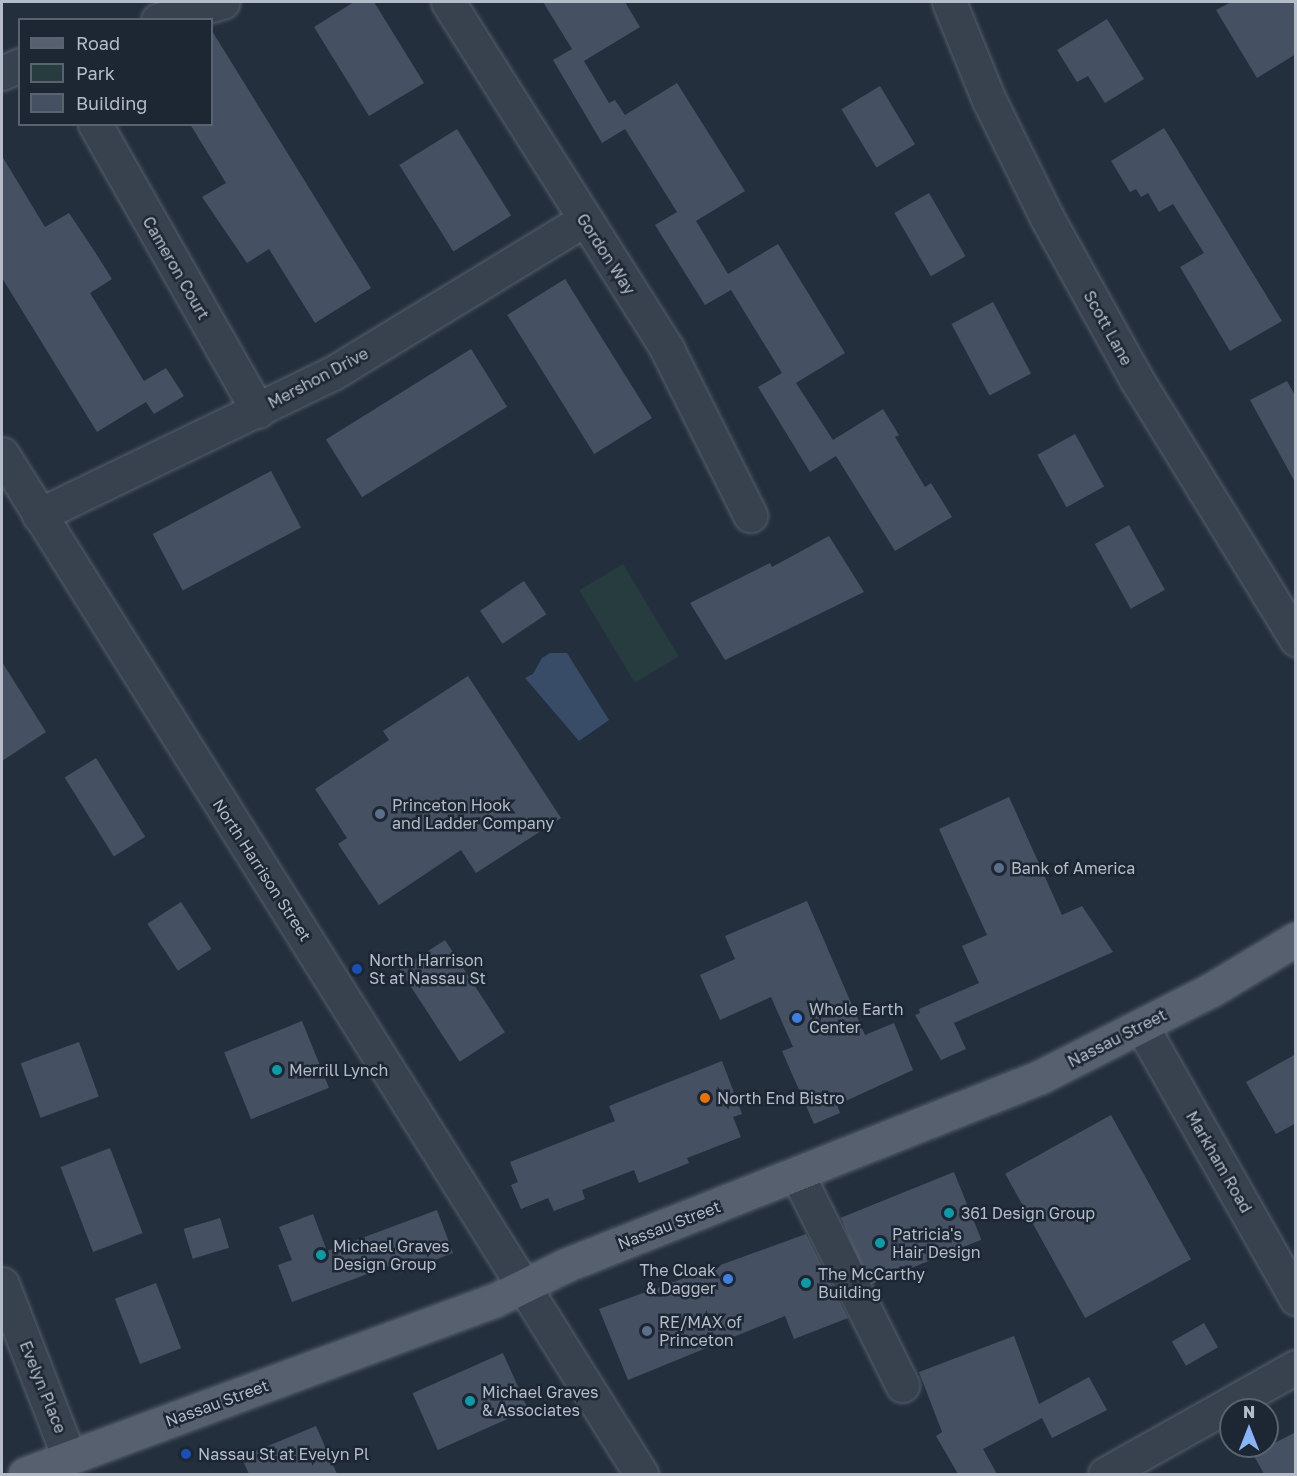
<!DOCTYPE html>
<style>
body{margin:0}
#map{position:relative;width:1297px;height:1476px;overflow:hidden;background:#242f3e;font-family:"Golos Text",sans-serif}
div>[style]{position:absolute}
.green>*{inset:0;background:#263c3f;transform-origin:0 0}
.water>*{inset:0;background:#394c67}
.building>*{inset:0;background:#455162;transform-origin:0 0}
.roads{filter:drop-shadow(0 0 2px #565f6c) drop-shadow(0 0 2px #565f6c)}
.minor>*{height:33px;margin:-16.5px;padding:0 16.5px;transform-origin:16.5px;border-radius:16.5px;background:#38414e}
.major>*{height:33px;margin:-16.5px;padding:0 16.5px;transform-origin:16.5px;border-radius:16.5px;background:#56606e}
.dots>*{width:16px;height:16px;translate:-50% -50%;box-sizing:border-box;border:3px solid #1d2633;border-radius:50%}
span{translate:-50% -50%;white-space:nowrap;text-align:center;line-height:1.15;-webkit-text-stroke:5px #1d2633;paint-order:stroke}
.street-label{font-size:16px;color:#b4bcc9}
.poi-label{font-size:16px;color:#b4bcc9}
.left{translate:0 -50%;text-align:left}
.right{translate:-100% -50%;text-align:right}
.frame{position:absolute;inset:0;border:3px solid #b4bcc9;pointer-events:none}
.legend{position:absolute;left:18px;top:18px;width:195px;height:108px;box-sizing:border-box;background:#1d2633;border:2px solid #59626f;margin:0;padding:8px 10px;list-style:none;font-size:18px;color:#b4bcc9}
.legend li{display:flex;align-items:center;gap:12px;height:30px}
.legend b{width:30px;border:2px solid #59626f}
.north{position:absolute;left:1219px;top:1398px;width:60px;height:60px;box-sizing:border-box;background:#1d2633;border:2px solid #59626f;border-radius:50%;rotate:0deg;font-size:16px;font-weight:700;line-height:24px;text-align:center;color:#b4bcc9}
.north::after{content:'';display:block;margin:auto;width:21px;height:27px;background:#8ab4f8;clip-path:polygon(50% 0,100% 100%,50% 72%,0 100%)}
</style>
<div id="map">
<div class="green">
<div style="left:623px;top:564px;width:108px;height:51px;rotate:59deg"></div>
</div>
<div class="water">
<div style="clip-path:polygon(550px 653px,567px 653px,609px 720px,579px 741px,525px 678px,533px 674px,542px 658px)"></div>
</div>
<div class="building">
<div style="clip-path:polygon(354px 2px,374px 2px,424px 83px,369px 116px,314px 27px)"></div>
<div style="clip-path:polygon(543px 2px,625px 2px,640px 27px,584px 61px,609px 103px,615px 100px,625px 115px,677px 83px,745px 191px,696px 221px,728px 274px,778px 244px,845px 353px,796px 383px,833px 440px,883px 409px,899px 435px,895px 437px,925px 487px,931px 483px,952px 517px,895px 551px,836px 456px,810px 472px,758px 387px,782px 373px,731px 290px,705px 305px,655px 225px,677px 212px,625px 129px,602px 143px,553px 60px,572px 49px)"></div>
<div style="clip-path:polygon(1231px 2px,1296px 2px,1296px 54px,1257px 78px,1216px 10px)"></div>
<div style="clip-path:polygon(1107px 19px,1144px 79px,1105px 103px,1088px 76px,1077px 82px,1057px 50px)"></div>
<div style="clip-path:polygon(212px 31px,371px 288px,315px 323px,269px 249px,247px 263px,202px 197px,226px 183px,190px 124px,212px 124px)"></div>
<div style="left:880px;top:86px;width:68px;height:45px;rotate:59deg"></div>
<div style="clip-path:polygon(1164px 128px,1282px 321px,1230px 351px,1180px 267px,1204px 253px,1173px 204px,1159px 212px,1148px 193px,1141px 197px,1136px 189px,1130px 192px,1111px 161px)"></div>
<div style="left:457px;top:129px;width:102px;height:68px;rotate:58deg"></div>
<div style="clip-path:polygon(2px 156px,45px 227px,69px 213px,95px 252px,112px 279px,90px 293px,144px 381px,166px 368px,184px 396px,154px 414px,146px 402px,97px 432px,2px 278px)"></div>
<div style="left:929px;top:193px;width:73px;height:40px;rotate:60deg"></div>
<div style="left:565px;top:279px;width:164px;height:68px;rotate:58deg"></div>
<div style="left:993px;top:302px;width:81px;height:47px;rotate:62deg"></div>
<div style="left:471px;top:349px;width:68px;height:171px;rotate:58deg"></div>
<div style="clip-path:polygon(1287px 381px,1296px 397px,1296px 484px,1250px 400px)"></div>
<div style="left:1075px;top:434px;width:60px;height:43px;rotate:61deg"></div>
<div style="left:271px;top:471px;width:64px;height:134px;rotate:62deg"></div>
<div style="left:1129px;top:525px;width:74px;height:39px;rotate:61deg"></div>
<div style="clip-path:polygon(829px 536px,864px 592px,725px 660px,690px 603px,770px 563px,772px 567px)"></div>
<div style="left:524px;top:581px;width:40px;height:53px;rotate:56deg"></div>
<div style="clip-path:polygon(2px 662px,46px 732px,2px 761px)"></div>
<div style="clip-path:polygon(468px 676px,561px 818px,476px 873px,461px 850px,379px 905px,338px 844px,347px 838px,315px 789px,389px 740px,383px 731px)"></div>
<div style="left:96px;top:758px;width:93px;height:37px;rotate:58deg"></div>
<div style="clip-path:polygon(1009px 797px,1062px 915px,1082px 906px,1113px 952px,954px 1023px,966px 1049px,941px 1060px,915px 1015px,920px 1013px,919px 1009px,979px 983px,962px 946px,987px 935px,939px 829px)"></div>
<div style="clip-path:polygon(807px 901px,865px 1035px,894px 1023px,913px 1070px,837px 1105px,840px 1113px,814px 1124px,782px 1051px,793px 1047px,771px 997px,720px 1020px,700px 975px,735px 959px,725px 936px)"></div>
<div style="left:181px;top:902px;width:56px;height:40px;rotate:57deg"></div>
<div style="left:445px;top:940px;width:110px;height:54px;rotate:57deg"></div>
<div style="left:302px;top:1021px;width:72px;height:84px;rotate:68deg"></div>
<div style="left:79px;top:1042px;width:58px;height:62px;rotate:70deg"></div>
<div style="clip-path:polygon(1296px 1054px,1296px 1123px,1276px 1134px,1246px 1082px)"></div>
<div style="clip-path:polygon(722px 1061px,742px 1114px,733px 1117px,741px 1137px,687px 1158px,689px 1163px,639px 1183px,634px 1170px,582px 1190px,585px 1199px,554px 1211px,548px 1198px,521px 1209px,511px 1185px,518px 1182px,510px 1162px,615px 1121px,609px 1106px)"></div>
<div style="left:1111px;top:1115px;width:165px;height:121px;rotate:61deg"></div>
<div style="left:110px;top:1148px;width:91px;height:53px;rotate:69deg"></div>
<div style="left:954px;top:1172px;width:73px;height:122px;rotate:68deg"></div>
<div style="clip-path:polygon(437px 1210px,453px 1253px,401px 1273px,397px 1263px,292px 1302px,278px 1265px,292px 1260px,279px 1227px,313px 1214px,327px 1251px)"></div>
<div style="left:220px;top:1218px;width:31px;height:38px;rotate:73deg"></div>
<div style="clip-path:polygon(806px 1234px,848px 1318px,794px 1339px,785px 1316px,628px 1380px,599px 1309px)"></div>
<div style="left:156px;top:1283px;width:70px;height:44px;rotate:69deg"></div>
<div style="left:1204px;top:1323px;width:28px;height:37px;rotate:60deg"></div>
<div style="clip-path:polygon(1014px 1336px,1039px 1404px,1089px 1377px,1107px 1410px,1052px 1438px,1042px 1418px,983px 1449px,997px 1474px,958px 1474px,936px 1436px,942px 1432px,919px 1372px)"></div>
<div style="left:503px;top:1353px;width:62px;height:99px;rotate:66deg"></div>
<div style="clip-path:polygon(316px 1426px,337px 1474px,249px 1474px,241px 1457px)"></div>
<div style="clip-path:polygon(1296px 1432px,1296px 1474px,1264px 1474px,1253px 1454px)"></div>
</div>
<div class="roads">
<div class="minor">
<div style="left:448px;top:2px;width:410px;rotate:57.7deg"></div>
<div style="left:667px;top:349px;width:186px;rotate:63.4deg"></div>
<div style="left:949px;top:2px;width:106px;rotate:67.8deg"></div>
<div style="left:989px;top:100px;width:131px;rotate:63.8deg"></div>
<div style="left:1047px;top:218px;width:182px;rotate:61deg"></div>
<div style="left:1135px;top:377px;width:308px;rotate:58.4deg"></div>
<div style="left:158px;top:20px;width:67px;rotate:-15.5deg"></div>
<div style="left:2px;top:73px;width:20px;rotate:-24deg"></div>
<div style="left:95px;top:124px;width:330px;rotate:60.4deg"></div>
<div style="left:2px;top:454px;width:1204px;rotate:57.93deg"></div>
<div style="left:39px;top:515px;width:326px;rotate:-25.8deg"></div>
<div style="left:333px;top:373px;width:294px;rotate:-31.4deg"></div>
<div style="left:1142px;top:1027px;width:312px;rotate:60.4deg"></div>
<div style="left:797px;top:1174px;width:236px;rotate:63.5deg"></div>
<div style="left:2px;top:1284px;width:186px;rotate:68.8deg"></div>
<div style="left:1105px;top:1474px;width:219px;rotate:-29.3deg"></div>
</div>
<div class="major">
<div style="left:25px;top:1474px;width:501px;rotate:-20.32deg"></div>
<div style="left:495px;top:1300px;width:79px;rotate:-26.2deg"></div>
<div style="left:566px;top:1265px;width:510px;rotate:-21.63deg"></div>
<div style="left:1040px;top:1077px;width:192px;rotate:-27deg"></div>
<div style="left:1211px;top:990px;width:99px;rotate:-31deg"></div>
</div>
</div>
<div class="dots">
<div style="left:380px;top:814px;background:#5c6f8a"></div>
<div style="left:999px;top:868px;background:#5c6f8a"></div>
<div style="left:357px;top:969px;background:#1a4fb4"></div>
<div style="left:797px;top:1018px;background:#3f7fe0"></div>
<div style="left:277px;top:1070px;background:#0f9aa8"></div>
<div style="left:705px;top:1098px;background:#e8710a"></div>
<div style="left:949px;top:1213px;background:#0f9aa8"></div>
<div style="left:880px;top:1243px;background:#0f9aa8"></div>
<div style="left:321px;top:1255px;background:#0f9aa8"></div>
<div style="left:728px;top:1279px;background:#3f7fe0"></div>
<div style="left:806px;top:1283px;background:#0f9aa8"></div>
<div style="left:647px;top:1331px;background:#5c6f8a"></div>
<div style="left:470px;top:1401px;background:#0f9aa8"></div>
<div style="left:186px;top:1454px;background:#1a4fb4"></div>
</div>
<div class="street-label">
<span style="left:606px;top:254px;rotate:57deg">Gordon Way</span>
<span style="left:176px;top:268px;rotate:60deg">Cameron Court</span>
<span style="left:1108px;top:328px;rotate:61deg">Scott Lane</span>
<span style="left:318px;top:378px;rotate:-28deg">Mershon Drive</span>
<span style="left:262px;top:870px;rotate:57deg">North Harrison Street</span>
<span style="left:1117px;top:1038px;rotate:-27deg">Nassau Street</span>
<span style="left:1219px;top:1162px;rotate:60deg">Markham Road</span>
<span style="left:669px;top:1225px;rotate:-21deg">Nassau Street</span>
<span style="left:43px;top:1387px;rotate:68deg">Evelyn Place</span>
<span style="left:217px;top:1403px;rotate:-20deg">Nassau Street</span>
</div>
<div class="poi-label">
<span class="left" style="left:392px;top:814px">Princeton Hook<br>and Ladder Company</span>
<span class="left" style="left:1011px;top:868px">Bank of America</span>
<span class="left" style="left:369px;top:969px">North Harrison<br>St at Nassau St</span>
<span class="left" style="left:809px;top:1018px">Whole Earth<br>Center</span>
<span class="left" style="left:289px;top:1070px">Merrill Lynch</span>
<span class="left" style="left:717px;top:1098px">North End Bistro</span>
<span class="left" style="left:961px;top:1213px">361 Design Group</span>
<span class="left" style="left:892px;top:1243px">Patricia's<br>Hair Design</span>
<span class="left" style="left:333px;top:1255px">Michael Graves<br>Design Group</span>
<span class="right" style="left:716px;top:1279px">The Cloak<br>&amp; Dagger</span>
<span class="left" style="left:818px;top:1283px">The McCarthy<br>Building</span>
<span class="left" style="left:659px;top:1331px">RE/MAX of<br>Princeton</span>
<span class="left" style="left:482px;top:1401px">Michael Graves<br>&amp; Associates</span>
<span class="left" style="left:198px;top:1454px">Nassau St at Evelyn Pl</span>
</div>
<div class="frame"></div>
<ul class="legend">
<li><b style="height:8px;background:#56606e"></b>Road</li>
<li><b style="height:16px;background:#263c3f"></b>Park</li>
<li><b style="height:16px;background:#455162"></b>Building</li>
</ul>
<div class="north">N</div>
</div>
